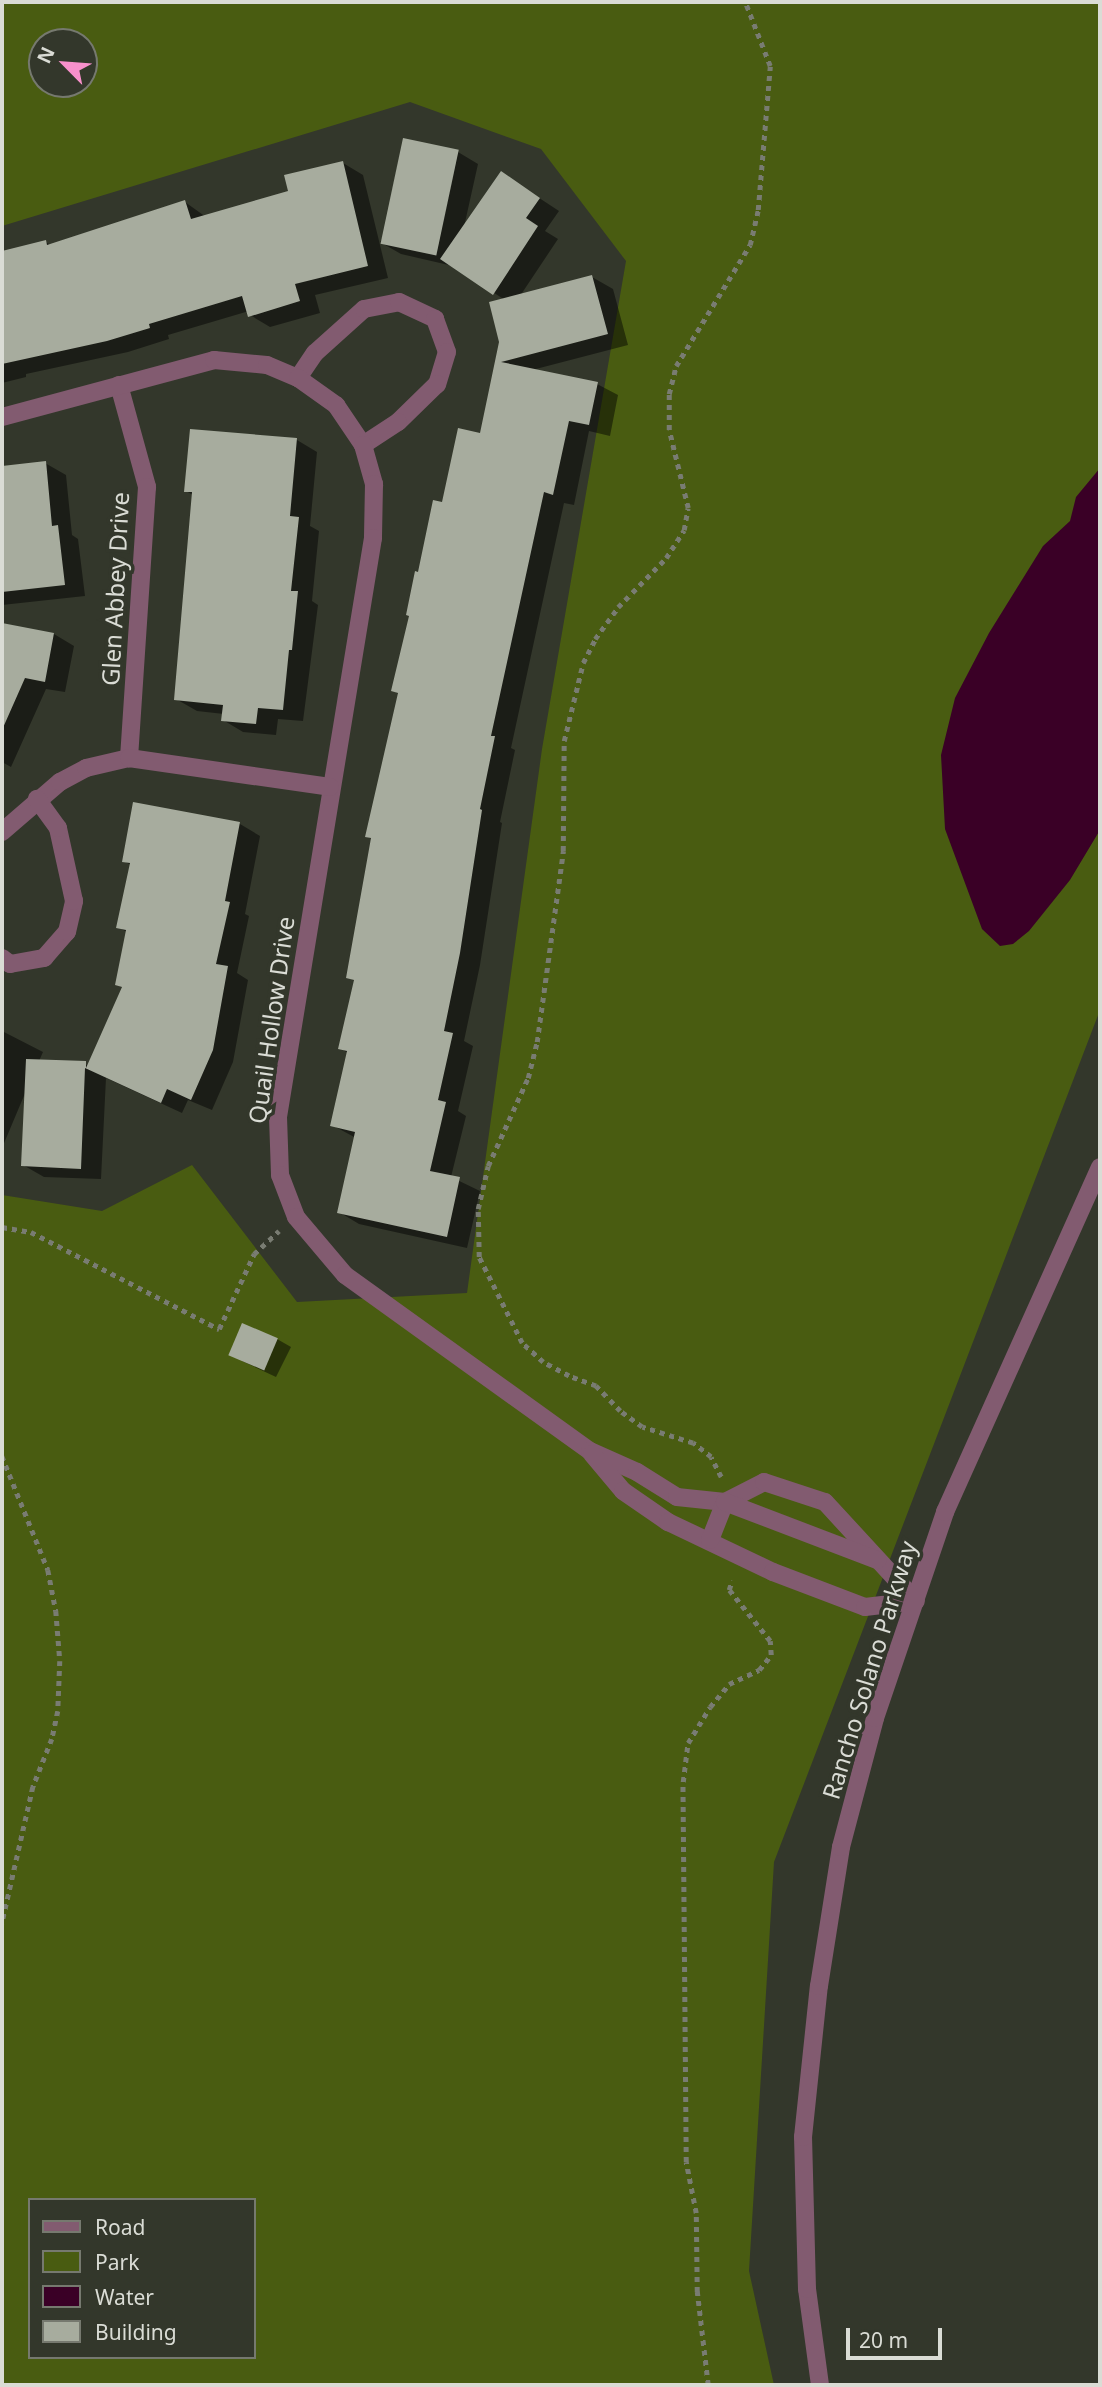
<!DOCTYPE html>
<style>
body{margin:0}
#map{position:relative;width:1102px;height:2387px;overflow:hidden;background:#33372b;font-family:"Noto Sans",sans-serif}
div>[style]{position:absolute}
.green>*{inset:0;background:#495c11}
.water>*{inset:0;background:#3a0026}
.shadow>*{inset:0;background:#0007}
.building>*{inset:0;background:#a7ac9e;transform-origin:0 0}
.path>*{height:4.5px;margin-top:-2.25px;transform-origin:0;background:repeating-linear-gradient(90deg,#797c72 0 5px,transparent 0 10px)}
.minor>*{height:18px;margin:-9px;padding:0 9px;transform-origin:9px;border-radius:9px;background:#825b70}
span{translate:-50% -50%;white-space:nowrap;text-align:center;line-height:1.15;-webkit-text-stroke:7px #33372b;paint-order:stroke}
.street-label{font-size:24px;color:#dadcd5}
.frame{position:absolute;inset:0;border:4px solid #dadcd5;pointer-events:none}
.legend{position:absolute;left:28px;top:2198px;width:228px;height:161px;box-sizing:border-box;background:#33372b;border:2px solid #76796f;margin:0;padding:9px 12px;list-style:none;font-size:21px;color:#dadcd5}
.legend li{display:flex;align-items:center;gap:14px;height:35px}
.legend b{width:35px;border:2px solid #76796f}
.north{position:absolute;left:28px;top:28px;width:70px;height:70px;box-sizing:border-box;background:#33372b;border:2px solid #76796f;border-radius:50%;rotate:295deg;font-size:19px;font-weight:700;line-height:28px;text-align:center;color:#dadcd5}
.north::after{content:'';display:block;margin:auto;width:24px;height:32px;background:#f890cb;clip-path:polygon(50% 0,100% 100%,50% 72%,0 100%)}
.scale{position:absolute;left:846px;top:2328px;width:96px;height:32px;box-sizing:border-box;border:4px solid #dadcd5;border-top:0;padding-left:9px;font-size:21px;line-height:24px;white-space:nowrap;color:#dadcd5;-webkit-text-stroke:5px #33372b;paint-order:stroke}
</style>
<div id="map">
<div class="green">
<div style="clip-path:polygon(evenodd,2px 2px,1100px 2px,1100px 1010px,774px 1862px,749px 2271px,774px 2385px,2px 2385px,2px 1195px,102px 1211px,192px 1165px,297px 1302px,467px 1293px,542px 749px,626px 261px,541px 149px,410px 102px,2px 226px,2px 2px,42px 42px,84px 42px,84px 84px,42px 84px,42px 42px,2px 2px,30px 2200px,254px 2200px,254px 2357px,30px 2357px,30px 2200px)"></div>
</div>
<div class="water">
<div style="clip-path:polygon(1100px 468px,1100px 830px,1070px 880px,1029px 931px,1013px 944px,1000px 946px,982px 929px,945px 829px,941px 755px,955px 698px,989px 633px,1043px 546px,1070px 521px,1076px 497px)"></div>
</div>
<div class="shadow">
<div style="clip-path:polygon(458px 152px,478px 164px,464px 227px,501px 173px,559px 211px,545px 231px,558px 239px,520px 296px,592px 277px,613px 289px,628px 345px,532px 370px,597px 384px,618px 395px,610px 436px,589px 431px,574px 505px,564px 503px,511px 748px,515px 750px,500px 822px,502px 823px,480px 965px,464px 1041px,473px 1046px,458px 1111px,466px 1116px,451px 1177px,480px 1191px,467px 1248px,359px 1224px,339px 1212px,356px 1138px,332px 1125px,348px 1053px,340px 1048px,355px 981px,348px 977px,373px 840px,367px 836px,400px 695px,393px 690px,419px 574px,444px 504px,481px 435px,501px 342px,505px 300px,453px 266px,401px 254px,380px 242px)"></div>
<div style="clip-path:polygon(343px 163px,363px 175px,388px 278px,315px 295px,320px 313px,270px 327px,250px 315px,249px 311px,168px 335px,169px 339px,128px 352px,26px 374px,26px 377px,2px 383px,2px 254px,45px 242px,51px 245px,185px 202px,206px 217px,290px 192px)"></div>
<div style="clip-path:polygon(297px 440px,317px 452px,310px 526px,319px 531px,312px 601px,318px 605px,303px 721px,278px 719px,276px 735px,243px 732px,223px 720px,224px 714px,197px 711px,176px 699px,193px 495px,186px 491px)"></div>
<div style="clip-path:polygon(45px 463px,66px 475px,72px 535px,78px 539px,85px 596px,2px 605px,2px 468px)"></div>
<div style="clip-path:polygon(2px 625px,54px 634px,74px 646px,65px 692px,46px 689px,11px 767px,2px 762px)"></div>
<div style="clip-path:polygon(134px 804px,240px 824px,260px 836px,245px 914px,249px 916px,237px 973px,248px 980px,233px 1062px,212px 1110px,188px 1100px,182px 1113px,106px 1078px,101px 1179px,44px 1177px,23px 1165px,26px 1091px,2px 1148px,2px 1031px,43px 1052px,39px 1061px,89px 1065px,123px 988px,117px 985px,127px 932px,118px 927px,131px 865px,124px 861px)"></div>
<div style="clip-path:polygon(277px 1339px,291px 1347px,276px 1377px,242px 1361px)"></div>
</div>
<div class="building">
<div style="left:403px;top:138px;width:57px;height:108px;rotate:12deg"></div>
<div style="clip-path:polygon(343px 161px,368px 266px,295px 284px,300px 301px,248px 317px,242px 296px,149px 324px,150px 328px,107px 341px,2px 364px,2px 251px,46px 240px,47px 245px,185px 200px,191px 219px,288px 191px,284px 175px)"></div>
<div style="clip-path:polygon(501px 171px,540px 198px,526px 218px,538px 226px,493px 295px,440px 259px)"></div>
<div style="clip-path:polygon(592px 275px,608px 334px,501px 362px,598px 382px,589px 425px,569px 421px,553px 495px,544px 492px,491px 736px,495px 736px,480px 809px,482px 810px,460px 953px,444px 1031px,453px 1033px,438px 1100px,446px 1102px,430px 1171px,460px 1177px,447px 1237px,337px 1213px,355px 1132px,330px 1126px,347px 1051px,338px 1049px,354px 980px,346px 978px,371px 838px,365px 837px,398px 693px,391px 691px,409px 616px,406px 615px,415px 571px,418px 572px,433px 500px,442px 502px,458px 428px,480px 433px,499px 342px,489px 302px)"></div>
<div style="clip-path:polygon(190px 429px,297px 438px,290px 516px,299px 517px,291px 591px,298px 591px,292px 650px,289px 650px,283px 710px,258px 708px,256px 724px,221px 721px,223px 705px,174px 700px,192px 492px,184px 492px)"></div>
<div style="clip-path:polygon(46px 461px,52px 526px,58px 525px,65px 585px,2px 592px,2px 466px)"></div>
<div style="clip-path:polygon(2px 623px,54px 633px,45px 682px,25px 678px,2px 730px)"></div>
<div style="clip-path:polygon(133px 802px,240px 822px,225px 901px,230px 902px,216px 964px,228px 966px,213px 1050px,191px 1100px,167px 1089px,161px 1103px,85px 1068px,81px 1169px,21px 1166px,26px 1059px,86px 1061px,86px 1068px,122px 987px,115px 985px,126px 930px,116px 928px,130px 863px,122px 862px)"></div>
<div style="left:242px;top:1323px;width:39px;height:35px;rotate:23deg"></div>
</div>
<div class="path">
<div style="left:2px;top:1227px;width:29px;rotate:10deg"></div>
<div style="left:31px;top:1232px;width:212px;rotate:27.3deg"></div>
<div style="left:219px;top:1329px;width:83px;rotate:-65deg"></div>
<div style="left:254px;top:1254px;width:34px;rotate:-43deg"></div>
<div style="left:2px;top:1456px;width:123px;rotate:68deg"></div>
<div style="left:48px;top:1570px;width:42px;rotate:79deg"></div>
<div style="left:56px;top:1611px;width:50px;rotate:85.4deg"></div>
<div style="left:60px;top:1661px;width:50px;rotate:92.3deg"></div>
<div style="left:58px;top:1711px;width:29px;rotate:102deg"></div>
<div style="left:52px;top:1739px;width:52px;rotate:111.6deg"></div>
<div style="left:33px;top:1787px;width:140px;rotate:102.8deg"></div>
<div style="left:721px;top:1477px;width:22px;rotate:-117deg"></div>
<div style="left:711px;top:1457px;width:23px;rotate:-142deg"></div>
<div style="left:693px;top:1443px;width:53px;rotate:-162.6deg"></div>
<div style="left:642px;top:1427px;width:27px;rotate:-144deg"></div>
<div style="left:620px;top:1411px;width:35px;rotate:-134deg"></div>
<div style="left:596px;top:1386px;width:29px;rotate:-160deg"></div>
<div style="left:569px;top:1376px;width:30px;rotate:-152deg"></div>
<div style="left:543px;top:1362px;width:28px;rotate:-138deg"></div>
<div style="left:522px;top:1343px;width:96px;rotate:-116.6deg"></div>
<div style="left:479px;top:1257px;width:48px;rotate:-91.2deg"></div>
<div style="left:478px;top:1209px;width:44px;rotate:-76.9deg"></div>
<div style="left:488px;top:1166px;width:97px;rotate:-65.6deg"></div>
<div style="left:528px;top:1078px;width:37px;rotate:-76deg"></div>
<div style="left:537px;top:1042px;width:193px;rotate:-82.2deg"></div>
<div style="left:563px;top:851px;width:110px;rotate:-89.5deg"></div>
<div style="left:564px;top:741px;width:80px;rotate:-76.3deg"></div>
<div style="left:583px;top:663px;width:27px;rotate:-63deg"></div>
<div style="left:595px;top:639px;width:39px;rotate:-54deg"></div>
<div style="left:618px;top:607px;width:69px;rotate:-45.6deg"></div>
<div style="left:666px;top:558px;width:33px;rotate:-57deg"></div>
<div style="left:684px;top:530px;width:22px;rotate:-80deg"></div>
<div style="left:688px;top:508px;width:80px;rotate:-103.7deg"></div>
<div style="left:669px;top:430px;width:36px;rotate:-90deg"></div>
<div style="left:669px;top:394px;width:29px;rotate:-76deg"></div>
<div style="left:676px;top:366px;width:142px;rotate:-58.6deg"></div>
<div style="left:750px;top:245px;width:36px;rotate:-77deg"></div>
<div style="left:758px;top:210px;width:144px;rotate:-85.2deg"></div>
<div style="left:770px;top:66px;width:69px;rotate:-111.3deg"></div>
<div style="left:708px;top:2385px;width:94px;rotate:-96.7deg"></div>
<div style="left:697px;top:2292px;width:79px;rotate:-90.7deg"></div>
<div style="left:696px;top:2213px;width:52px;rotate:-101.1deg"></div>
<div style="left:686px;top:2162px;width:380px;rotate:-90.5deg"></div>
<div style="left:683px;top:1782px;width:39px;rotate:-83deg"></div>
<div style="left:688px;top:1743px;width:42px;rotate:-58.6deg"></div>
<div style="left:710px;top:1707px;width:30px;rotate:-50deg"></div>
<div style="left:729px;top:1684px;width:33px;rotate:-25deg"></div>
<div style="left:759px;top:1670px;width:19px;rotate:-51deg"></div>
<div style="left:771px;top:1655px;width:14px;rotate:-94deg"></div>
<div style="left:770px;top:1641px;width:65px;rotate:-128.8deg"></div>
<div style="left:729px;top:1590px;width:10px;rotate:-73deg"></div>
</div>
<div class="minor">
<div style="left:298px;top:378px;width:30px;rotate:-56deg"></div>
<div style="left:315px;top:353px;width:66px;rotate:-41.9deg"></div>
<div style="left:364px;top:309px;width:36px;rotate:-11deg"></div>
<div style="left:399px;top:302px;width:40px;rotate:25deg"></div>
<div style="left:435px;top:319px;width:35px;rotate:70deg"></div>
<div style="left:447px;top:352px;width:34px;rotate:107deg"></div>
<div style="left:437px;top:384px;width:54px;rotate:135.7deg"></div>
<div style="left:398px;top:422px;width:42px;rotate:146.7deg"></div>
<div style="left:119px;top:385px;width:106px;rotate:74.6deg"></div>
<div style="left:147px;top:487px;width:272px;rotate:93.8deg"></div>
<div style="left:2px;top:417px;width:220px;rotate:-15deg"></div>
<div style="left:214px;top:360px;width:53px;rotate:5.4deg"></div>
<div style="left:267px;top:365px;width:34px;rotate:23deg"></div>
<div style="left:298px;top:378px;width:47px;rotate:35.4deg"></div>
<div style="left:336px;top:405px;width:48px;rotate:56deg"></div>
<div style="left:363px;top:445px;width:41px;rotate:74.2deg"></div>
<div style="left:374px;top:484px;width:54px;rotate:91.1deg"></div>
<div style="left:373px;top:538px;width:587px;rotate:99.32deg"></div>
<div style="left:278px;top:1117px;width:58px;rotate:88deg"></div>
<div style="left:280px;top:1175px;width:45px;rotate:69.1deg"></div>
<div style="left:296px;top:1217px;width:76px;rotate:49.8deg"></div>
<div style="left:345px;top:1275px;width:302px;rotate:35.7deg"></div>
<div style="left:590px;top:1451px;width:51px;rotate:24.1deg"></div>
<div style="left:637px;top:1472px;width:47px;rotate:32deg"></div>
<div style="left:677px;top:1497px;width:48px;rotate:5.9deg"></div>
<div style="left:725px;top:1502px;width:44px;rotate:-27.1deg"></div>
<div style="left:764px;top:1482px;width:64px;rotate:18.2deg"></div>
<div style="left:825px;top:1502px;width:134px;rotate:47.4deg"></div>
<div style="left:2px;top:832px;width:77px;rotate:-40.8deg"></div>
<div style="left:60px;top:782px;width:30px;rotate:-28deg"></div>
<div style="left:86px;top:768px;width:44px;rotate:-13.1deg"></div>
<div style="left:129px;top:758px;width:203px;rotate:8.2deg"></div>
<div style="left:2px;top:958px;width:10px;rotate:37deg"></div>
<div style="left:10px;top:964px;width:35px;rotate:-10deg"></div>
<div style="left:44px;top:958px;width:35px;rotate:-49deg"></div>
<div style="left:67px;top:932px;width:32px;rotate:-77deg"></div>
<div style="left:74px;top:901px;width:75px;rotate:-102.4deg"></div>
<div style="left:58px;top:828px;width:36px;rotate:-126deg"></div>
<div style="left:592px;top:1454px;width:48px;rotate:50deg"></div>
<div style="left:623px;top:1491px;width:55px;rotate:34.6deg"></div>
<div style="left:668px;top:1522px;width:116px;rotate:25.5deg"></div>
<div style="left:773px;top:1572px;width:98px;rotate:20.8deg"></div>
<div style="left:865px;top:1607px;width:51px;rotate:-6.7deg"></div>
<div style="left:710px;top:1540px;width:41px;rotate:-68.5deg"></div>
<div style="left:725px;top:1502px;width:163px;rotate:20.9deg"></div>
<div style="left:820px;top:2385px;width:97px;rotate:-97.7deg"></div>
<div style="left:807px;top:2289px;width:152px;rotate:-91.5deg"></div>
<div style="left:803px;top:2137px;width:152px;rotate:-84deg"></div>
<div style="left:819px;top:1986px;width:141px;rotate:-81deg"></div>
<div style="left:841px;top:1847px;width:133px;rotate:-75.2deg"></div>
<div style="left:875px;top:1718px;width:218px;rotate:-71.2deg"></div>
<div style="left:945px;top:1512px;width:378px;rotate:-65.8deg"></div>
</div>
<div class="street-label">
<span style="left:115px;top:589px;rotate:-87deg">Glen Abbey Drive</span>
<span style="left:271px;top:1020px;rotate:-82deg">Quail Hollow Drive</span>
<span style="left:869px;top:1670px;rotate:-73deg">Rancho Solano Parkway</span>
</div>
<div class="frame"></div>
<ul class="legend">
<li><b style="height:9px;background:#825b70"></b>Road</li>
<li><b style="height:19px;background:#495c11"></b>Park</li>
<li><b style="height:19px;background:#3a0026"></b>Water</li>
<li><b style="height:19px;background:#a7ac9e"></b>Building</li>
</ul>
<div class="north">N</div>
<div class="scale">20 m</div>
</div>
